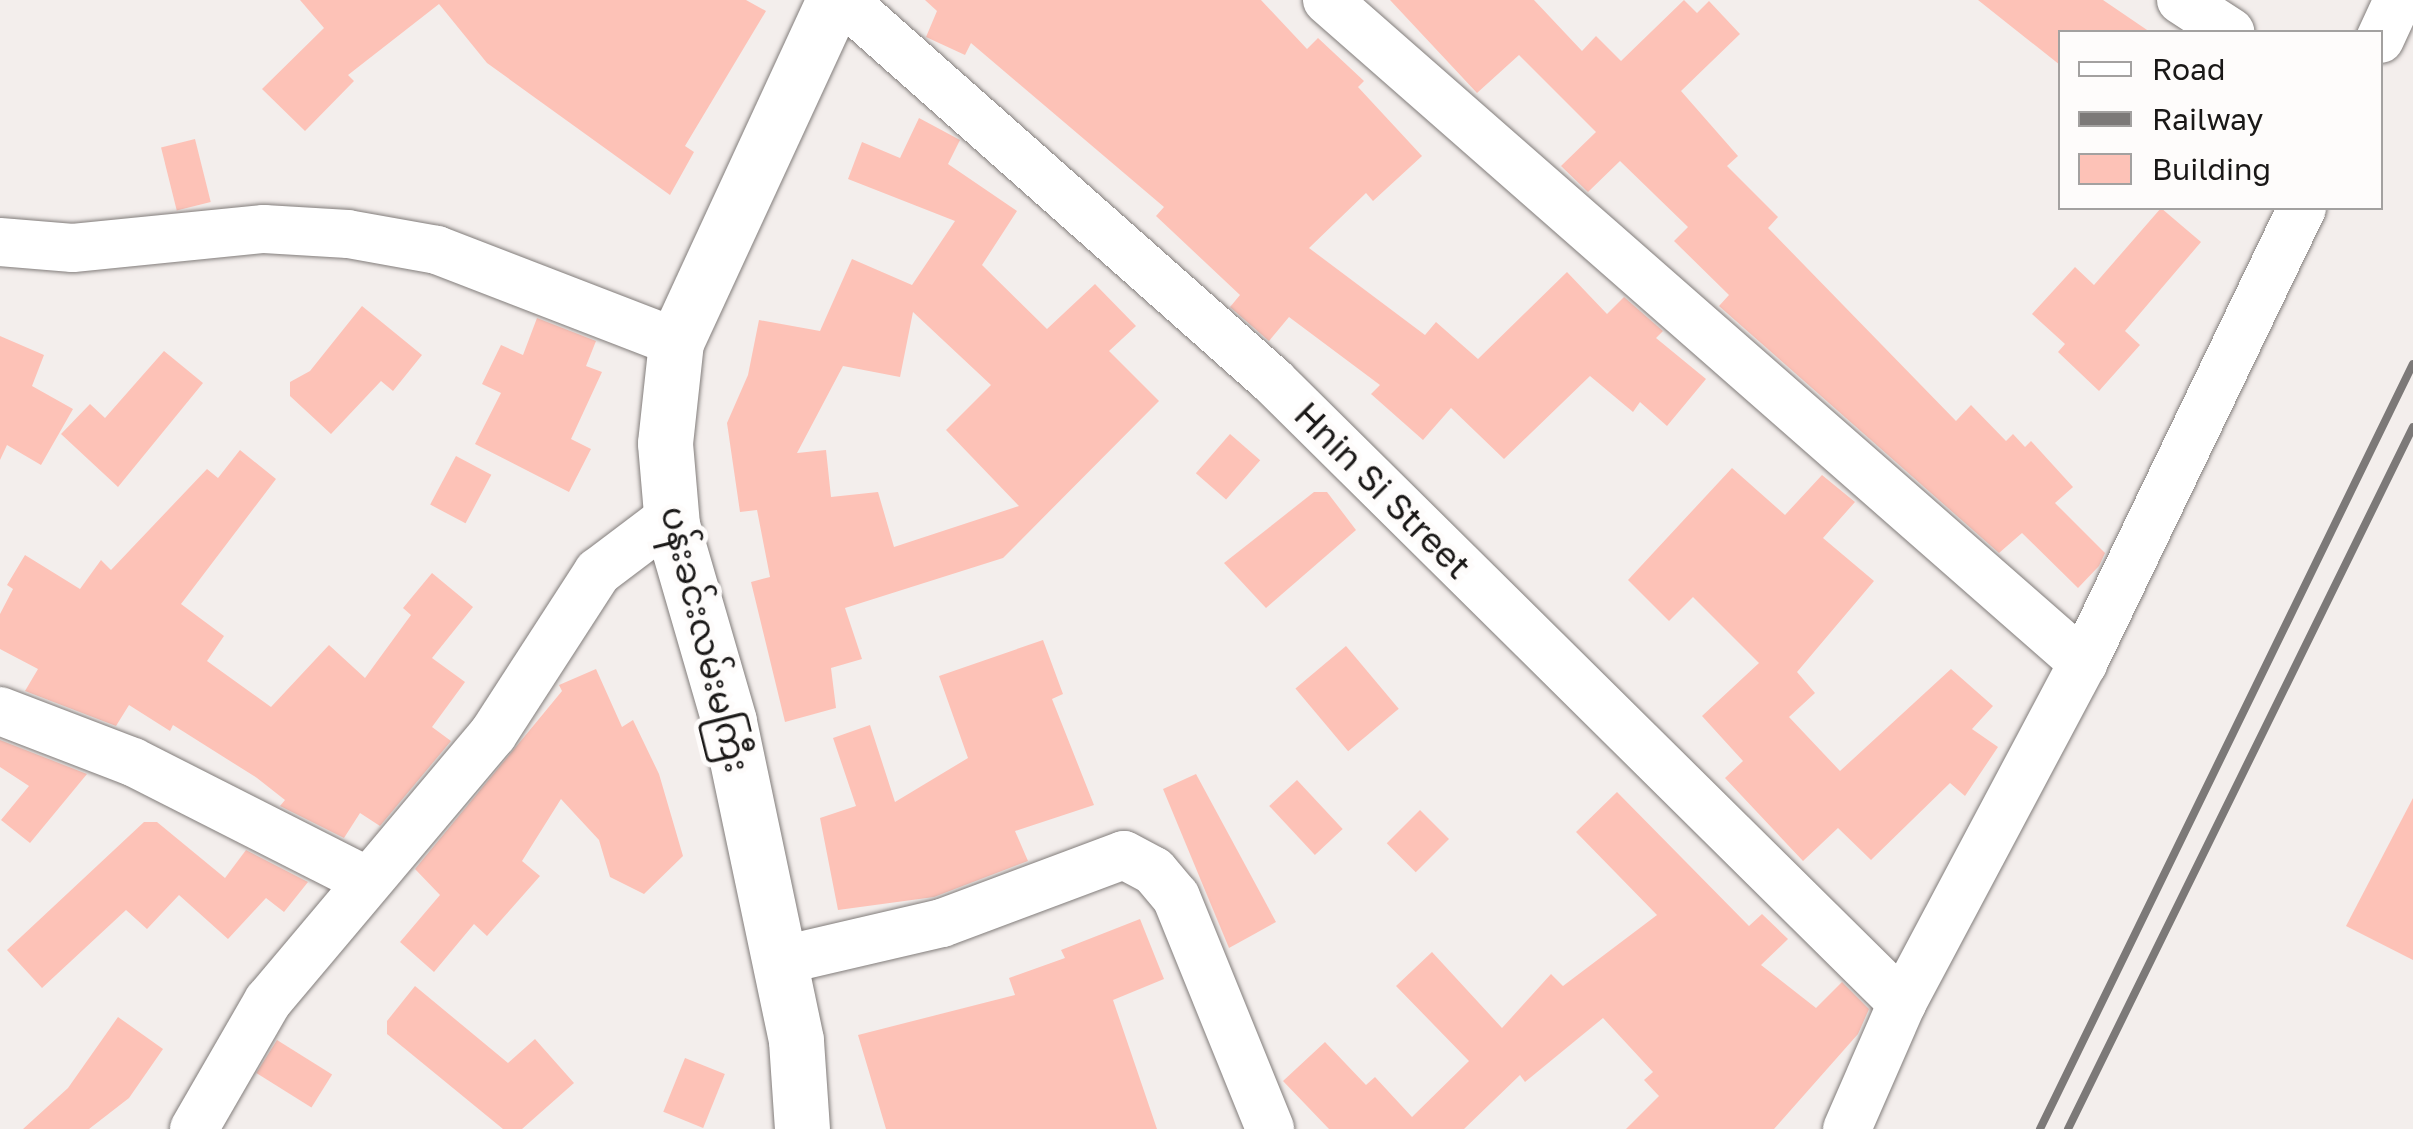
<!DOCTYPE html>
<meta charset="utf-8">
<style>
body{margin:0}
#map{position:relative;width:2413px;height:1129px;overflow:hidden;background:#f3eeec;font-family:"Golos Text","Noto Sans Myanmar",sans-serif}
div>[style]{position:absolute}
.building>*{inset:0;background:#fdc2b7;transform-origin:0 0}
.roads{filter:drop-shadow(0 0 2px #827d7b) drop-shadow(0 0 2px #827d7b)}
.minor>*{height:48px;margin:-24px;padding:0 24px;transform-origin:24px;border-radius:24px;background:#fff}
.primary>*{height:55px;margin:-27.5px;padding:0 27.5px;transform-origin:27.5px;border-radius:27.5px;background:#fff}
.rail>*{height:8px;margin:-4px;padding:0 4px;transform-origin:4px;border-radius:4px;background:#7c7978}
span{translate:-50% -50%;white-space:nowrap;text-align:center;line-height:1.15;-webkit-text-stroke:10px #fefcfb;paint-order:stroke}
.street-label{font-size:35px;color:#1a1817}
.legend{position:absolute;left:2058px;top:30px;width:325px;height:180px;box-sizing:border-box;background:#fefcfb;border:2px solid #a3a1a0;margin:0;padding:12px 18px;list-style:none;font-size:30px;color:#1a1817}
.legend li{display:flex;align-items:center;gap:20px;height:50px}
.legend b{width:50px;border:2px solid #a3a1a0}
</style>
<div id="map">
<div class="building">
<div style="clip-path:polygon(300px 0,746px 0,766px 11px,685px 146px,694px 152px,670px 195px,487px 63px,439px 4px,348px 75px,354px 81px,305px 131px,262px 89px,324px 28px)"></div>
<div style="clip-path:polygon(925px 0,1261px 0,1307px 49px,1318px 38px,1364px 81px,1358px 87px,1422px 156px,1373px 201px,1366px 193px,1309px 248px,1425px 335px,1436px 322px,1478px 359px,1567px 272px,1607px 314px,1624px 297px,1663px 331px,1656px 338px,1706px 379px,1667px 426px,1640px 402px,1633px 412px,1590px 376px,1504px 459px,1451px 408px,1423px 440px,1371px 394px,1380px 385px,1289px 317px,1269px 341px,1230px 307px,1240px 295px,1156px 216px,1164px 207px,971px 43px,965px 55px,926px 37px,937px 11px)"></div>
<div style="clip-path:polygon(1390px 0,1534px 0,1582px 51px,1596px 36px,1621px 61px,1684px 0,1697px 13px,1709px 1px,1740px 34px,1681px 91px,1738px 156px,1727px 166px,1778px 217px,1768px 228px,1956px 421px,1971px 405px,2006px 441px,2013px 434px,2025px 447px,2031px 441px,2073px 487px,2055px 503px,2105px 553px,2099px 566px,2078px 588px,2022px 533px,1999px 553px,1719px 306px,1729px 295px,1674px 241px,1688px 227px,1620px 161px,1588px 192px,1561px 166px,1596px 132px,1519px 55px,1477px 93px)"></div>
<div style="clip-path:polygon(1978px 0,2103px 0,2150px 32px,2060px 32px,2060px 65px)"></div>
<div style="clip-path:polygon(evenodd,919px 118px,960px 140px,948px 164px,1017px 211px,982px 265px,1047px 329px,1095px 284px,1136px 326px,1109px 351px,1159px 401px,1003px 558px,845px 608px,862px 659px,831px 668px,836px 708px,785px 722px,751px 582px,770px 577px,757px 510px,740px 512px,727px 423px,748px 375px,759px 320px,820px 331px,852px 259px,912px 285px,955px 221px,848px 179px,862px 142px,900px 158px,919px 118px,913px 312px,991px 385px,946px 430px,1019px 506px,894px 547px,878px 492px,831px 497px,826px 450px,797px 453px,843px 366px,900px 377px,913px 312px)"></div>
<div style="left:195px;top:139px;width:65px;height:35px;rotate:76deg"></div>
<div style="clip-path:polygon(2161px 208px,2201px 242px,2125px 331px,2140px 345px,2099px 391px,2058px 352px,2065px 344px,2032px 314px,2075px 267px,2094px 285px)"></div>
<div style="clip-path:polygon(362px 306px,422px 355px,393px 391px,381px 381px,331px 434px,290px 396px,290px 382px,310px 371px)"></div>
<div style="clip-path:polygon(537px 318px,596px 341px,586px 366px,602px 372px,571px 439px,591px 449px,569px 492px,475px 444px,501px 393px,482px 384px,501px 345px,523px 355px)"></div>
<div style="clip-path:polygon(0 336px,44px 355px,32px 386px,73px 409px,41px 465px,7px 445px,0 460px)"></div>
<div style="clip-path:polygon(164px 351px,203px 383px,118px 487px,61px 434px,90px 404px,105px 418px)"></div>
<div style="left:1230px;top:434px;width:40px;height:52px;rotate:41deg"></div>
<div style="clip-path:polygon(240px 450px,276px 479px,181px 604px,224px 636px,207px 661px,271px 707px,329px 645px,365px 678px,411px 615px,403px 608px,432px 573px,473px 607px,432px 658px,465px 682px,432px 727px,451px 741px,380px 826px,360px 813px,344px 838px,280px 806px,285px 800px,257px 778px,173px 725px,170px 731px,129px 705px,116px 726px,25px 691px,38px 669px,0 649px,0 614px,13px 589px,7px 585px,25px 555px,80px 589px,101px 560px,111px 570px,207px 469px,218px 478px)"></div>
<div style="left:456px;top:456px;width:40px;height:55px;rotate:28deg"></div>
<div style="clip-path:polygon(1732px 468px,1785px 515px,1822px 475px,1855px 502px,1823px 538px,1874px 581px,1797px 672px,1815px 693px,1789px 717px,1840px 771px,1951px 669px,1993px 706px,1972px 729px,1998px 747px,1965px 796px,1950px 783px,1871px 860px,1838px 828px,1803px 861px,1725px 778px,1743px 761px,1702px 716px,1759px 663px,1693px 597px,1669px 621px,1628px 580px)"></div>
<div style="clip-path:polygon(1314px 492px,1327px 492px,1356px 530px,1266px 608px,1224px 563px)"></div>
<div style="clip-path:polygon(1043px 640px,1063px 694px,1052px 699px,1094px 805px,1015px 831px,1028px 861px,934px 897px,838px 910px,820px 818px,856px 806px,833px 738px,870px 725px,895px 802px,968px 758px,939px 676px)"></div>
<div style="left:1346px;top:646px;width:82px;height:66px;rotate:50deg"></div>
<div style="clip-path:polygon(596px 669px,622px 727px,633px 720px,659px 774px,683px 856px,644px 894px,610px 877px,599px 840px,561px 799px,522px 861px,540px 876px,487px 936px,474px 924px,434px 972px,400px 942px,440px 895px,415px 869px,562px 691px,559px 685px)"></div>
<div style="clip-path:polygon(0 740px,87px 774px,30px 843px,1px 820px,29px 786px,0 767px)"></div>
<div style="clip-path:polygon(1196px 774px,1276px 922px,1229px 948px,1163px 789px)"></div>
<div style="left:1297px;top:780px;width:67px;height:38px;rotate:47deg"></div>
<div style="clip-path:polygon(1617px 792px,1749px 926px,1762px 914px,1788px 939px,1761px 965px,1816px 1008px,1842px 982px,1869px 1009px,1858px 1034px,1774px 1129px,1626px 1129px,1659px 1096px,1644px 1080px,1653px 1072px,1603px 1018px,1525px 1082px,1520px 1075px,1464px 1129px,1329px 1129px,1283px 1081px,1325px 1042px,1366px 1085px,1375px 1077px,1412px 1117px,1469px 1061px,1396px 986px,1432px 952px,1502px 1028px,1551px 974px,1563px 986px,1657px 915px,1576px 832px)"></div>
<div style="clip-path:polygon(2413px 798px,2413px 960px,2346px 926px)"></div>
<div style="left:1420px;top:810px;width:41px;height:47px;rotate:45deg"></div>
<div style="clip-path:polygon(144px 822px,157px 822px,225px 878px,246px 850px,308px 882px,284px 912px,266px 898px,228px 939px,179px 895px,147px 929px,126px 910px,42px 988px,7px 950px)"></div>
<div style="clip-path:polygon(1140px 919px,1164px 979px,1113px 1000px,1157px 1129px,886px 1129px,858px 1035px,1015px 995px,1009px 978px,1065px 958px,1061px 950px)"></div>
<div style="clip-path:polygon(415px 986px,508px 1063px,535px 1039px,574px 1083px,522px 1129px,503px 1129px,387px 1034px,387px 1021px)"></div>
<div style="clip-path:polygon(118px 1017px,163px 1049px,129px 1098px,89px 1129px,23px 1129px,68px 1088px)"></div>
<div style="left:277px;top:1040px;width:65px;height:39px;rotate:32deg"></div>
<div style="left:685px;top:1058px;width:43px;height:58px;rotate:22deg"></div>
</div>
<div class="roads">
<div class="minor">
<div style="left:843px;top:0;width:575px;rotate:41.54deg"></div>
<div style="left:1273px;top:381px;width:885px;rotate:44.68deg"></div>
<div style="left:1327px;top:0;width:1006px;rotate:41.25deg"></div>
<div style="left:2181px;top:0;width:59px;rotate:33.1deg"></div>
<div style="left:2380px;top:39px;width:43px;rotate:-65.2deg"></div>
<div style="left:0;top:242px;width:73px;rotate:4.7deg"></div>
<div style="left:73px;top:248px;width:192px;rotate:-5.7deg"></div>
<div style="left:264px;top:229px;width:84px;rotate:3.4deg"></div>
<div style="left:348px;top:234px;width:90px;rotate:10.2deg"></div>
<div style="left:437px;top:250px;width:256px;rotate:21.1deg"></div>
<div style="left:0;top:711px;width:142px;rotate:21deg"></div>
<div style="left:133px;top:762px;width:263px;rotate:26.9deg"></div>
<div style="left:779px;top:961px;width:167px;rotate:-13.1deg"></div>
<div style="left:942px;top:923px;width:194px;rotate:-20.5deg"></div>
<div style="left:1124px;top:855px;width:34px;rotate:28deg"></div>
<div style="left:1154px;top:871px;width:34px;rotate:50deg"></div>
<div style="left:1176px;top:897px;width:250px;rotate:67.9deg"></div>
<div style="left:194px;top:1129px;width:148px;rotate:-60deg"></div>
<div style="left:268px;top:1001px;width:349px;rotate:-49.9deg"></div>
<div style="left:493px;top:734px;width:193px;rotate:-57.1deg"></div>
<div style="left:598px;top:572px;width:93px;rotate:-37.1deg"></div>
<div style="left:1847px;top:1129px;width:137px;rotate:-66.4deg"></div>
<div style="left:1902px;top:1003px;width:385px;rotate:-62deg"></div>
<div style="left:2083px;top:663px;width:505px;rotate:-64.3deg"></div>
</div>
<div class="primary">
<div style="left:802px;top:1129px;width:89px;rotate:-93.9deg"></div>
<div style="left:796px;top:1040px;width:326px;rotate:-101.9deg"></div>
<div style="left:729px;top:721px;width:204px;rotate:-106.2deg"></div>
<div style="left:672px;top:525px;width:82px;rotate:-94.9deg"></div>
<div style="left:665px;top:443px;width:102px;rotate:-83.8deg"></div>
<div style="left:676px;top:342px;width:377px;rotate:-65.2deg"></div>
</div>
</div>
<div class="rail">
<div style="left:2040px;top:1129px;width:851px;rotate:-64.01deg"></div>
<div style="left:2068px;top:1129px;width:782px;rotate:-63.83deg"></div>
</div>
<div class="street-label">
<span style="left:1383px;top:490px;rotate:45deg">Hnin Si Street</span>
<span style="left:706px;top:639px;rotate:76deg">ပန်းခင်းလမ်းမကြီး</span>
</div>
<ul class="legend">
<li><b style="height:12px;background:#fff"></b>Road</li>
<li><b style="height:12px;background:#7c7978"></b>Railway</li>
<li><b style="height:28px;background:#fdc2b7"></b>Building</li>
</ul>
</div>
